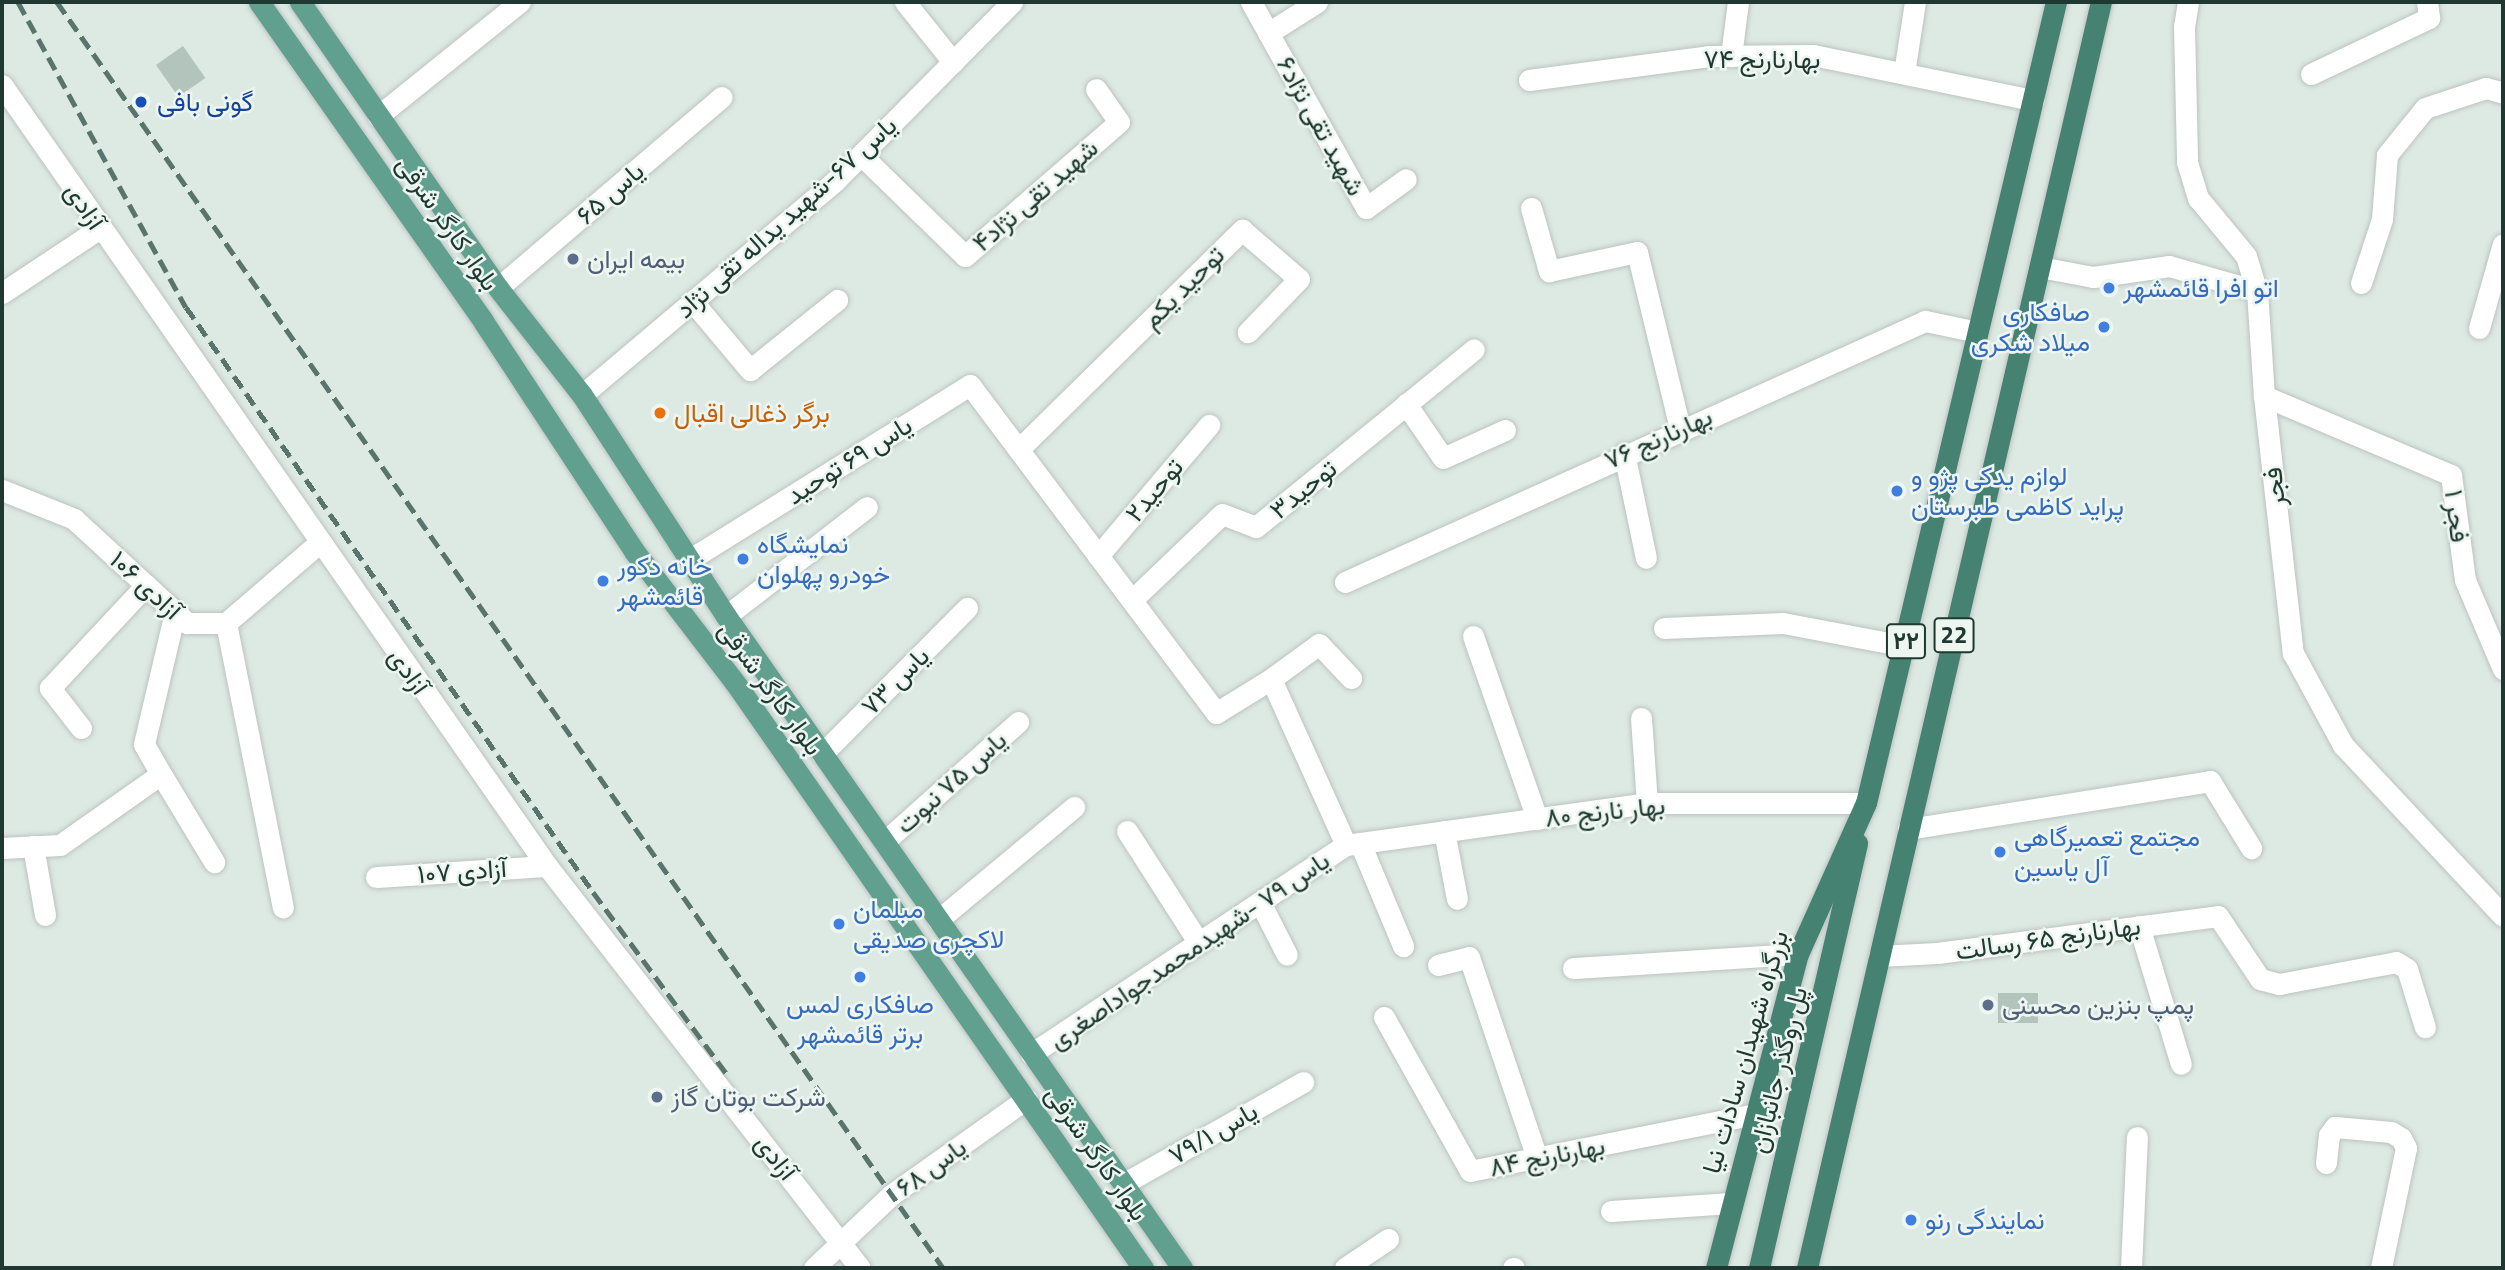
<!DOCTYPE html>
<meta charset="utf-8">
<style>
body{margin:0}
#map{position:relative;width:2505px;height:1270px;overflow:hidden;background:#dde9e3;font-family:"Titillium Web",Vazirmatn,sans-serif}
div>[style]{position:absolute}
.building>*{inset:0;background:#b2c4bc;transform-origin:0 0}
.roads{filter:drop-shadow(0 0 2px #bcc3c1) drop-shadow(0 0 2px #bcc3c1)}
.minor>*{height:21px;margin:-10.5px;padding:0 10.5px;transform-origin:10.5px;border-radius:10.5px;background:#fff}
.tertiary>*{height:21px;margin:-10.5px;padding:0 10.5px;transform-origin:10.5px;border-radius:10.5px;background:#fff}
.primary>*{height:21px;margin:-10.5px;padding:0 10.5px;transform-origin:10.5px;border-radius:10.5px;background:#619f8e}
.trunk>*{height:21px;margin:-10.5px;padding:0 10.5px;transform-origin:10.5px;border-radius:10.5px;background:#468272}
.rail>*{height:5px;margin-top:-2.5px;transform-origin:0;background:repeating-linear-gradient(90deg,#59746c 0 14px,transparent 0 21px)}
.dots>*{width:19px;height:19px;translate:-50% -50%;box-sizing:border-box;border:4px solid #edf6f1;border-radius:50%}
span{translate:-50% -50%;white-space:nowrap;text-align:center;line-height:1.15;-webkit-text-stroke:5px #edf6f1;paint-order:stroke}
.shield-label span{padding:2px 5px;background:#edf6f1;border:2px solid;border-radius:5px;-webkit-text-stroke-width:0}
.shield-label{font-size:24px;color:#1f3831;font-weight:700}
.street-label{font-size:26px;color:#1f3831}
.transit-label{font-size:26px;color:#164399}
.left{translate:0 -50%;text-align:left}
.service-label{font-size:26px;color:#4e5e75}
.shop-label{font-size:26px;color:#366cbe}
.right{translate:-100% -50%;text-align:right}
.food-label{font-size:26px;color:#c56008}
.frame{position:absolute;inset:0;border:4px solid #1f3831;pointer-events:none}
</style>
<div id="map">
<div class="building">
<div style="left:183px;top:46px;width:39px;height:33px;rotate:55deg"></div>
<div style="left:1998px;top:993px;width:40px;height:30px"></div>
</div>
<div class="roads">
<div class="minor">
<div style="left:905px;top:2px;width:77px;rotate:51.3deg"></div>
<div style="left:1251px;top:2px;width:236px;rotate:60.8deg"></div>
<div style="left:1366px;top:208px;width:49px;rotate:-35.9deg"></div>
<div style="left:2188px;top:2px;width:24px;rotate:99deg"></div>
<div style="left:2184px;top:26px;width:136px;rotate:88.7deg"></div>
<div style="left:2187px;top:162px;width:38px;rotate:73deg"></div>
<div style="left:2198px;top:198px;width:75px;rotate:50.4deg"></div>
<div style="left:2246px;top:256px;width:37px;rotate:73deg"></div>
<div style="left:2257px;top:291px;width:105px;rotate:86.2deg"></div>
<div style="left:2264px;top:396px;width:259px;rotate:83.6deg"></div>
<div style="left:2293px;top:653px;width:105px;rotate:61.5deg"></div>
<div style="left:2343px;top:745px;width:234px;rotate:46.9deg"></div>
<div style="left:1268px;top:33px;width:58px;rotate:-32.3deg"></div>
<div style="left:1731px;top:56px;width:54px;rotate:-82.6deg"></div>
<div style="left:1904px;top:73px;width:72px;rotate:-81.2deg"></div>
<div style="left:2311px;top:74px;width:131px;rotate:-25.4deg"></div>
<div style="left:2429px;top:18px;width:16px;rotate:-97deg"></div>
<div style="left:1529px;top:80px;width:181px;rotate:-7.6deg"></div>
<div style="left:1708px;top:56px;width:105px;rotate:-0.5deg"></div>
<div style="left:1813px;top:55px;width:225px;rotate:11.6deg"></div>
<div style="left:2px;top:85px;width:952px;rotate:55.09deg"></div>
<div style="left:547px;top:866px;width:509px;rotate:52.1deg"></div>
<div style="left:378px;top:116px;width:182px;rotate:-38.8deg"></div>
<div style="left:861px;top:155px;width:145px;rotate:44.2deg"></div>
<div style="left:965px;top:256px;width:204px;rotate:-41deg"></div>
<div style="left:1119px;top:122px;width:40px;rotate:-124.9deg"></div>
<div style="left:1531px;top:208px;width:66px;rotate:74.1deg"></div>
<div style="left:1549px;top:271px;width:90px;rotate:-12.2deg"></div>
<div style="left:1637px;top:252px;width:182px;rotate:76.3deg"></div>
<div style="left:2040px;top:267px;width:54px;rotate:10.7deg"></div>
<div style="left:2093px;top:277px;width:77px;rotate:-8.2deg"></div>
<div style="left:2169px;top:266px;width:91px;rotate:15.9deg"></div>
<div style="left:2361px;top:283px;width:67px;rotate:-71.8deg"></div>
<div style="left:2382px;top:219px;width:64px;rotate:-85.5deg"></div>
<div style="left:2387px;top:155px;width:60px;rotate:-51deg"></div>
<div style="left:2425px;top:108px;width:64px;rotate:-18.2deg"></div>
<div style="left:2486px;top:88px;width:18px;rotate:16deg"></div>
<div style="left:498px;top:288px;width:294px;rotate:-40.5deg"></div>
<div style="left:2px;top:293px;width:118px;rotate:-33.6deg"></div>
<div style="left:693px;top:302px;width:89px;rotate:50deg"></div>
<div style="left:750px;top:370px;width:112px;rotate:-38.8deg"></div>
<div style="left:2479px;top:328px;width:87px;rotate:-74.1deg"></div>
<div style="left:582px;top:395px;width:331px;rotate:-40.2deg"></div>
<div style="left:835px;top:181px;width:252px;rotate:-45.3deg"></div>
<div style="left:2264px;top:396px;width:203px;rotate:22.9deg"></div>
<div style="left:2451px;top:475px;width:106px;rotate:82.4deg"></div>
<div style="left:2465px;top:580px;width:97px;rotate:66.9deg"></div>
<div style="left:1406px;top:404px;width:65px;rotate:55.6deg"></div>
<div style="left:1443px;top:458px;width:68px;rotate:-24.3deg"></div>
<div style="left:1019px;top:449px;width:313px;rotate:-44.5deg"></div>
<div style="left:1242px;top:230px;width:75px;rotate:40.7deg"></div>
<div style="left:1299px;top:279px;width:74px;rotate:133.9deg"></div>
<div style="left:1624px;top:453px;width:107px;rotate:78.2deg"></div>
<div style="left:2px;top:490px;width:78px;rotate:21.9deg"></div>
<div style="left:74px;top:519px;width:154px;rotate:42.6deg"></div>
<div style="left:187px;top:623px;width:39px"></div>
<div style="left:226px;top:623px;width:123px;rotate:-40.7deg"></div>
<div style="left:1098px;top:556px;width:172px;rotate:-49.7deg"></div>
<div style="left:692px;top:558px;width:327px;rotate:-31.9deg"></div>
<div style="left:970px;top:385px;width:410px;rotate:53.1deg"></div>
<div style="left:1216px;top:713px;width:65px;rotate:-31.7deg"></div>
<div style="left:1271px;top:679px;width:182px;rotate:65.7deg"></div>
<div style="left:1345px;top:582px;width:636px;rotate:-24.23deg"></div>
<div style="left:1925px;top:321px;width:53px;rotate:11.9deg"></div>
<div style="left:1132px;top:600px;width:124px;rotate:-43.7deg"></div>
<div style="left:1222px;top:514px;width:36px;rotate:21deg"></div>
<div style="left:1256px;top:527px;width:281px;rotate:-39.2deg"></div>
<div style="left:726px;top:616px;width:178px;rotate:-37.7deg"></div>
<div style="left:226px;top:623px;width:290px;rotate:78.7deg"></div>
<div style="left:1664px;top:628px;width:119px;rotate:-2.4deg"></div>
<div style="left:1783px;top:623px;width:124px;rotate:10.7deg"></div>
<div style="left:1473px;top:636px;width:194px;rotate:70.7deg"></div>
<div style="left:1271px;top:679px;width:59px;rotate:-36.1deg"></div>
<div style="left:1319px;top:644px;width:47px;rotate:46.7deg"></div>
<div style="left:1641px;top:718px;width:85px;rotate:86deg"></div>
<div style="left:81px;top:728px;width:51px;rotate:-127.8deg"></div>
<div style="left:50px;top:688px;width:141px;rotate:-47deg"></div>
<div style="left:822px;top:754px;width:206px;rotate:-45.2deg"></div>
<div style="left:161px;top:774px;width:34px;rotate:-120deg"></div>
<div style="left:144px;top:744px;width:136px;rotate:-76.8deg"></div>
<div style="left:1908px;top:829px;width:306px;rotate:-9deg"></div>
<div style="left:2210px;top:781px;width:79px;rotate:58.5deg"></div>
<div style="left:1127px;top:831px;width:133px;rotate:57.3deg"></div>
<div style="left:1444px;top:831px;width:69px;rotate:79.2deg"></div>
<div style="left:884px;top:842px;width:180px;rotate:-41.8deg"></div>
<div style="left:1360px;top:843px;width:112px;rotate:67.3deg"></div>
<div style="left:33px;top:846px;width:70px;rotate:80.1deg"></div>
<div style="left:2px;top:848px;width:58px;rotate:-3deg"></div>
<div style="left:60px;top:845px;width:123px;rotate:-35.1deg"></div>
<div style="left:161px;top:774px;width:103px;rotate:58.9deg"></div>
<div style="left:376px;top:877px;width:171px;rotate:-3.7deg"></div>
<div style="left:1260px;top:902px;width:59px;rotate:63deg"></div>
<div style="left:938px;top:920px;width:177px;rotate:-39.7deg"></div>
<div style="left:2139px;top:926px;width:144px;rotate:73.1deg"></div>
<div style="left:1879px;top:956px;width:58px;rotate:-3deg"></div>
<div style="left:1937px;top:953px;width:283px;rotate:-7.5deg"></div>
<div style="left:2218px;top:916px;width:76px;rotate:56.3deg"></div>
<div style="left:2260px;top:979px;width:20px;rotate:15deg"></div>
<div style="left:2279px;top:984px;width:119px;rotate:-10.6deg"></div>
<div style="left:2396px;top:962px;width:13px;rotate:32deg"></div>
<div style="left:2407px;top:969px;width:61px;rotate:72.8deg"></div>
<div style="left:1438px;top:965px;width:32px;rotate:-14deg"></div>
<div style="left:1469px;top:957px;width:212px;rotate:71.3deg"></div>
<div style="left:1573px;top:968px;width:225px;rotate:-3.6deg"></div>
<div style="left:1384px;top:1017px;width:176px;rotate:60.8deg"></div>
<div style="left:1470px;top:1171px;width:292px;rotate:-11.3deg"></div>
<div style="left:1031px;top:1054px;width:378px;rotate:-33.6deg"></div>
<div style="left:1346px;top:845px;width:304px;rotate:-7.9deg"></div>
<div style="left:1647px;top:803px;width:219px"></div>
<div style="left:2326px;top:1163px;width:28px;rotate:-84deg"></div>
<div style="left:2329px;top:1135px;width:10px;rotate:-53deg"></div>
<div style="left:2335px;top:1127px;width:56px;rotate:5.1deg"></div>
<div style="left:2391px;top:1132px;width:12px;rotate:31deg"></div>
<div style="left:2401px;top:1138px;width:11px;rotate:63deg"></div>
<div style="left:2406px;top:1148px;width:123px;rotate:101.8deg"></div>
<div style="left:1123px;top:1184px;width:207px;rotate:-29.5deg"></div>
<div style="left:1611px;top:1211px;width:120px;rotate:-3.8deg"></div>
<div style="left:1345px;top:1268px;width:52px;rotate:-34deg"></div>
<div style="left:1513px;top:1268px;width:1px"></div>
<div style="left:2131px;top:1268px;width:131px;rotate:-87.4deg"></div>
</div>
<div class="tertiary">
<div style="left:814px;top:1268px;width:106px;rotate:-43.5deg"></div>
<div style="left:891px;top:1195px;width:166px;rotate:-35.4deg"></div>
</div>
<div class="primary">
<div style="left:259px;top:2px;width:390px;rotate:54.9deg"></div>
<div style="left:483px;top:321px;width:275px;rotate:56.7deg"></div>
<div style="left:634px;top:551px;width:168px;rotate:52.5deg"></div>
<div style="left:736px;top:684px;width:712px;rotate:55.13deg"></div>
<div style="left:300px;top:2px;width:348px;rotate:55.3deg"></div>
<div style="left:498px;top:288px;width:136px;rotate:51.9deg"></div>
<div style="left:582px;top:395px;width:264px;rotate:56.9deg"></div>
<div style="left:726px;top:616px;width:796px;rotate:55.03deg"></div>
</div>
<div class="trunk">
<div style="left:1716px;top:1268px;width:325px;rotate:-75.4deg"></div>
<div style="left:1798px;top:954px;width:166px;rotate:-65.8deg"></div>
<div style="left:1866px;top:803px;width:823px;rotate:-76.66deg"></div>
<div style="left:1759px;top:1268px;width:436px;rotate:-77deg"></div>
<div style="left:1807px;top:1268px;width:1300px;rotate:-76.93deg"></div>
</div>
</div>
<div class="rail">
<div style="left:18px;top:2px;width:348px;rotate:61.2deg"></div>
<div style="left:186px;top:307px;width:713px;rotate:55.17deg"></div>
<div style="left:593px;top:892px;width:225px;rotate:53.7deg"></div>
<div style="left:57px;top:2px;width:1545px;rotate:55.01deg"></div>
</div>
<div class="dots">
<div style="left:141px;top:102px;background:#1a4fb4"></div>
<div style="left:573px;top:259px;background:#5c6f8a"></div>
<div style="left:2109px;top:288px;background:#3f7fe0"></div>
<div style="left:2104px;top:327px;background:#3f7fe0"></div>
<div style="left:660px;top:413px;background:#e8710a"></div>
<div style="left:1897px;top:491px;background:#3f7fe0"></div>
<div style="left:743px;top:559px;background:#3f7fe0"></div>
<div style="left:603px;top:581px;background:#3f7fe0"></div>
<div style="left:2000px;top:852px;background:#3f7fe0"></div>
<div style="left:839px;top:924px;background:#3f7fe0"></div>
<div style="left:860px;top:977px;background:#3f7fe0"></div>
<div style="left:1988px;top:1005px;background:#5c6f8a"></div>
<div style="left:657px;top:1097px;background:#5c6f8a"></div>
<div style="left:1911px;top:1220px;background:#3f7fe0"></div>
</div>
<div class="shield-label">
<span style="left:1954px;top:635px">22</span>
<span style="left:1906px;top:641px">۲۲</span>
</div>
<div class="street-label">
<span style="left:1762px;top:59px">بهارنارنج ۷۴</span>
<span style="left:1321px;top:126px;rotate:61deg">شهید تقی نژاد۶</span>
<span style="left:610px;top:193px;rotate:-41deg">یاس ۶۵</span>
<span style="left:1035px;top:195px;rotate:-41deg">شهید تقی نژاد۴</span>
<span style="left:85px;top:206px;rotate:56deg">آزادی</span>
<span style="left:786px;top:217px;rotate:-42deg">یاس ۶۷-شهید یداله تقی نژاد</span>
<span style="left:448px;top:223px;rotate:55deg">بلوار کارگر شرقی</span>
<span style="left:1183px;top:287px;rotate:-45deg">توحید یکم</span>
<span style="left:1658px;top:438px;rotate:-24deg">بهارنارنج ۷۶</span>
<span style="left:849px;top:460px;rotate:-32deg">یاس ۶۹ توحید</span>
<span style="left:2274px;top:487px;rotate:-96deg">فجر</span>
<span style="left:1303px;top:489px;rotate:-39deg">توحید۳</span>
<span style="left:1154px;top:490px;rotate:-50deg">توحید۲</span>
<span style="left:2457px;top:516px;rotate:83deg">فجر ۱</span>
<span style="left:146px;top:585px;rotate:43deg">آزادی ۱۰۶</span>
<span style="left:409px;top:671px;rotate:55deg">آزادی</span>
<span style="left:895px;top:681px;rotate:-45deg">یاس ۷۳</span>
<span style="left:771px;top:688px;rotate:54deg">بلوار کارگر شرقی</span>
<span style="left:951px;top:782px;rotate:-42deg">یاس ۷۵ نبوت</span>
<span style="left:1605px;top:811px;rotate:-6deg">بهار نارنج ۸۰</span>
<span style="left:462px;top:871px;rotate:-4deg">آزادی ۱۰۷</span>
<span style="left:2048px;top:938px;rotate:-8deg">بهارنارنج ۶۵ رسالت</span>
<span style="left:1189px;top:950px;rotate:-34deg">یاس ۷۹ -شهیدمحمدجواداصغری</span>
<span style="left:1745px;top:1052px;rotate:-74deg">بزرگراه شهیدان سادات نیا</span>
<span style="left:1778px;top:1070px;rotate:-76deg">پل روگذر جانبازان</span>
<span style="left:1213px;top:1133px;rotate:-30deg">یاس ۷۹/۱</span>
<span style="left:1097px;top:1153px;rotate:55deg">بلوار کارگر شرقی</span>
<span style="left:1547px;top:1156px;rotate:-11deg">بهارنارنج ۸۴</span>
<span style="left:776px;top:1157px;rotate:52deg">آزادی</span>
<span style="left:931px;top:1167px;rotate:-36deg">یاس ۶۸</span>
</div>
<div class="transit-label">
<span class="left" style="left:157px;top:102px">گونی بافی</span>
</div>
<div class="service-label">
<span class="left" style="left:587px;top:259px">بیمه ایران</span>
<span class="left" style="left:2002px;top:1005px">پمپ بنزین محسنی</span>
<span class="left" style="left:671px;top:1097px">شرکت بوتان گاز</span>
</div>
<div class="shop-label">
<span class="left" style="left:2123px;top:288px">اتو افرا قائمشهر</span>
<span class="right" style="left:2090px;top:327px">صافکاری<br>میلاد شکری</span>
<span class="left" style="left:1911px;top:491px">لوازم یدکی پژو و<br>پراید کاظمی طبرستان</span>
<span class="left" style="left:757px;top:559px">نمایشگاه<br>خودرو پهلوان</span>
<span class="left" style="left:617px;top:581px">خانه دکور<br>قائمشهر</span>
<span class="left" style="left:2014px;top:852px">مجتمع تعمیرگاهی<br>آل یاسین</span>
<span class="left" style="left:853px;top:924px">مبلمان<br>لاکچری صدیقی</span>
<span style="left:860px;top:1019px">صافکاری لمس<br>برتر قائمشهر</span>
<span class="left" style="left:1925px;top:1220px">نمایندگی رنو</span>
</div>
<div class="food-label">
<span class="left" style="left:674px;top:413px">برگر ذغالی اقبال</span>
</div>
<div class="frame"></div>
</div>
